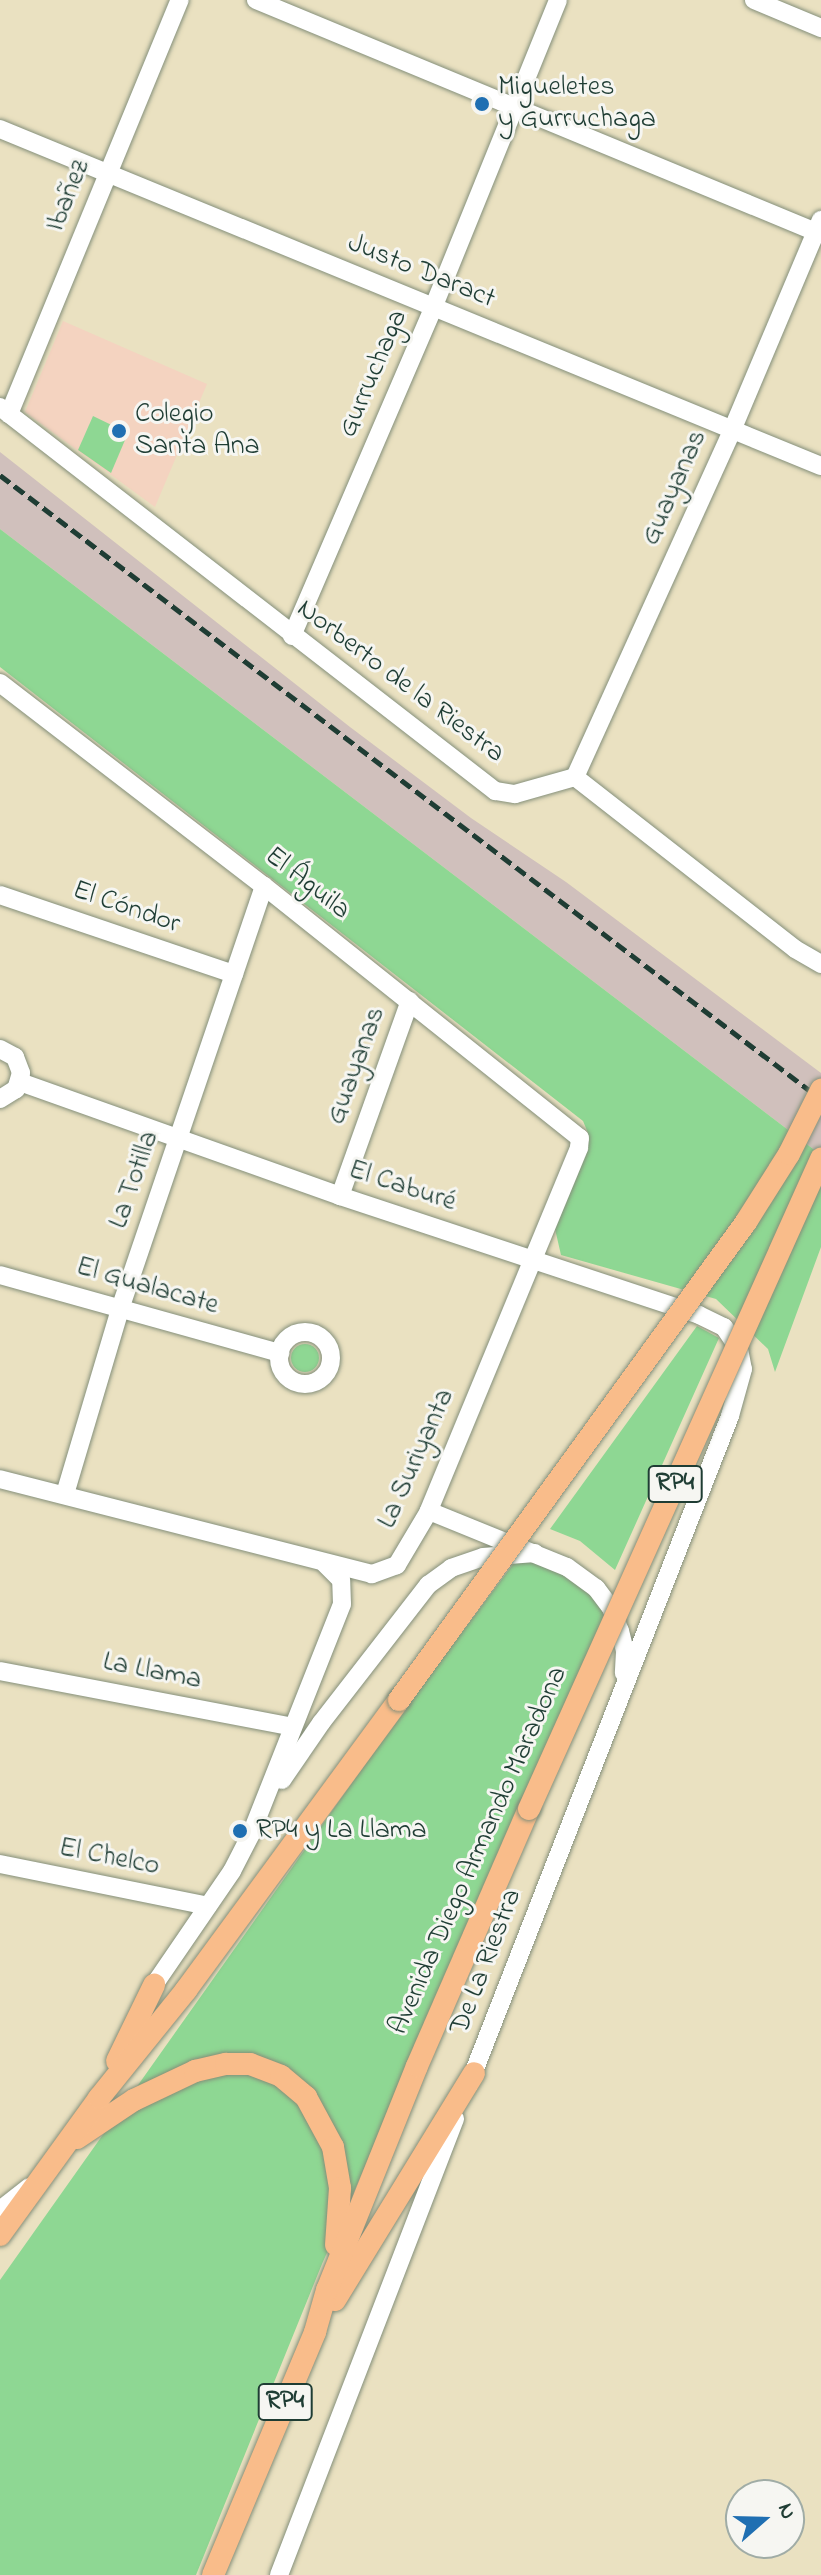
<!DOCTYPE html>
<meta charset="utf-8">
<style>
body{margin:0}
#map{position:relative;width:821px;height:2575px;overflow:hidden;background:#eae1c1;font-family:"Indie Flower",sans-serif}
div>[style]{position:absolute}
.built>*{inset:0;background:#f4d3c0}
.industrial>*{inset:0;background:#d0c0bc}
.green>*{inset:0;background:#8ed793}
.round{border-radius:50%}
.roads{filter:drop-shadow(0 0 2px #848f7a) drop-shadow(0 0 2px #848f7a)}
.minor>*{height:18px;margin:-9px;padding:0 9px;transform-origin:9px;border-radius:9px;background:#fff}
.minor>.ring{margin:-9px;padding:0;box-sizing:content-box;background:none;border:18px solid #fff;border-radius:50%}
.major>*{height:22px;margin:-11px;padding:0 11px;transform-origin:11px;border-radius:11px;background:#f9bc8a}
.rail>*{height:5px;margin-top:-2.5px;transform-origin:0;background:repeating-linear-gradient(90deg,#1f3d34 0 12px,transparent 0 18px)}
.bridges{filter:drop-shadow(0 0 2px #848f7a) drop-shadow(0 0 2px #848f7a)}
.major-bridge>*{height:22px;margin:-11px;padding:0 11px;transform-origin:11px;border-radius:11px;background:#f9bc8a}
.dots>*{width:22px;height:22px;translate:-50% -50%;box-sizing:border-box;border:4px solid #f6f6f2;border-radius:50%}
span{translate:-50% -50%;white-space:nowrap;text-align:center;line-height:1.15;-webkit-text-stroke:6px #f6f6f2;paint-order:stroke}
.shield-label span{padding:2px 6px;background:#f6f6f2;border:2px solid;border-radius:6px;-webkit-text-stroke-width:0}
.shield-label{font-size:26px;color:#1f3d34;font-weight:700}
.poi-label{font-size:28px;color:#1f3d34}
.left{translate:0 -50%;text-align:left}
.street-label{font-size:28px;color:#1f3d34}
.north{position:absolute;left:725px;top:2479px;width:80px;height:80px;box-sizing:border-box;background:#f6f6f2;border:2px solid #a0aca6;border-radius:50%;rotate:70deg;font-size:22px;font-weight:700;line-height:32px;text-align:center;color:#1f3d34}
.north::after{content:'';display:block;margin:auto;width:28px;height:36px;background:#1f6fb2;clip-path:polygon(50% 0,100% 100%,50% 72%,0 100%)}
</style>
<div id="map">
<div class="built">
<div style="clip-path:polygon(63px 321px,207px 384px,155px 507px,25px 412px)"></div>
</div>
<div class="industrial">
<div style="clip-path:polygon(0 452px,350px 727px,471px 818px,566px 882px,821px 1073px,821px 1155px,0 529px)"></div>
</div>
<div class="green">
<div style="clip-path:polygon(93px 416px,128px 433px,111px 473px,78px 450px)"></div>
<div style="clip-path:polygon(0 529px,821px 1155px,821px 1247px,775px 1372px,768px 1349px,716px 1299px,561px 1255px,555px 1229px,586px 1148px,588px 1133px,583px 1121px,0 667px)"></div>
<div style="clip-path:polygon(697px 1326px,719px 1338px,615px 1570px,580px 1541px,550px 1529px)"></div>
<div class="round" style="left:291px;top:1344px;width:28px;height:28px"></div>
<div style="clip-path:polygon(533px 1561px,566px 1575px,594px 1598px,607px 1618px,322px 2264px,196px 2575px,0 2575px,0 2280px,405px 1708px,514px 1563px)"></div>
</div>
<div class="roads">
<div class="minor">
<div style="left:256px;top:0;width:612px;rotate:22.5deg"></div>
<div style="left:754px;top:0;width:73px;rotate:22.7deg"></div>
<div style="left:0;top:129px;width:887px;rotate:22.32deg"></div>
<div style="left:0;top:407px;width:626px;rotate:37.8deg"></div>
<div style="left:495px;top:791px;width:20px;rotate:9deg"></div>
<div style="left:515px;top:794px;width:62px;rotate:-15.8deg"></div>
<div style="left:575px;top:777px;width:279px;rotate:38deg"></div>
<div style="left:795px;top:949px;width:30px;rotate:30deg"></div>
<div style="left:9px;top:414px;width:448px;rotate:-67.6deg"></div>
<div style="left:292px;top:636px;width:357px;rotate:-66.7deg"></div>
<div style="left:433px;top:308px;width:332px;rotate:-67.9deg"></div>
<div style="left:0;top:683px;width:333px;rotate:37.6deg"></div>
<div style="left:264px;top:886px;width:404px;rotate:38.6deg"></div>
<div style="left:580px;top:1138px;width:10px;rotate:96deg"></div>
<div style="left:579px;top:1148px;width:393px;rotate:112.5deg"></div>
<div style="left:429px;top:1511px;width:63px;rotate:120.7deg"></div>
<div style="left:397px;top:1565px;width:27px;rotate:160deg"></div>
<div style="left:372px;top:1574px;width:384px;rotate:-165.7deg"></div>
<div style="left:575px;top:777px;width:383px;rotate:-65.6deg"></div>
<div style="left:733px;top:428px;width:226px;rotate:-67.1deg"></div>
<div style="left:0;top:895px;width:247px;rotate:18.7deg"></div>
<div style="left:0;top:1049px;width:17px;rotate:28deg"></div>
<div style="left:15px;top:1057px;width:17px;rotate:69deg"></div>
<div style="left:21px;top:1073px;width:17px;rotate:107deg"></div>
<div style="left:16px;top:1089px;width:19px;rotate:148deg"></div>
<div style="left:20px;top:1082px;width:340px;rotate:19.6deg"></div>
<div style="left:340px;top:1196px;width:378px;rotate:18.3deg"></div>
<div style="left:699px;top:1315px;width:28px;rotate:26deg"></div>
<div style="left:724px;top:1327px;width:27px;rotate:56deg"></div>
<div style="left:739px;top:1349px;width:20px;rotate:79deg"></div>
<div style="left:743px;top:1369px;width:49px;rotate:105.5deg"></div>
<div style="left:730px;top:1416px;width:717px;rotate:111.34deg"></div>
<div style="left:340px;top:1196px;width:207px;rotate:-70.3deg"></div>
<div style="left:0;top:1275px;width:291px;rotate:15.6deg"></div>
<div class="ring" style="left:279px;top:1332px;width:34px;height:34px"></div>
<div style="left:65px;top:1494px;width:193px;rotate:-73.4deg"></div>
<div style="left:120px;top:1309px;width:447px;rotate:-71.2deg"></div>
<div style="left:429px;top:1511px;width:149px;rotate:22.1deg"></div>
<div style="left:567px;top:1567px;width:36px;rotate:36deg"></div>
<div style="left:596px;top:1588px;width:25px;rotate:53deg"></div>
<div style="left:611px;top:1608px;width:25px;rotate:69deg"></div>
<div style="left:620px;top:1631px;width:21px;rotate:76deg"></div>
<div style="left:625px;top:1651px;width:22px;rotate:93deg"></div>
<div style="left:0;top:1671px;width:298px;rotate:10.8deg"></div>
<div style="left:282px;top:1780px;width:69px;rotate:-55.6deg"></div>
<div style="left:321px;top:1723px;width:175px;rotate:-52.2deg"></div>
<div style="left:428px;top:1585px;width:29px;rotate:-36deg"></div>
<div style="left:451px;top:1568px;width:34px;rotate:-19deg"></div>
<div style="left:483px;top:1557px;width:52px;rotate:-4.4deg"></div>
<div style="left:0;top:1864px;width:212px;rotate:11.4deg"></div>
<div style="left:154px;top:1985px;width:138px;rotate:-55.6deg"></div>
<div style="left:232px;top:1871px;width:42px;rotate:-62.8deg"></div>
<div style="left:251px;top:1834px;width:247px;rotate:-68.4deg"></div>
<div style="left:342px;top:1604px;width:24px;rotate:-92deg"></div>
<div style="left:341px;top:1580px;width:23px;rotate:-135deg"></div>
<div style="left:0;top:2210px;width:37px;rotate:-38deg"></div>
<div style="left:279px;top:2575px;width:489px;rotate:-68.9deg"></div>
</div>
<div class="major">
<div style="left:117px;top:2061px;width:85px;rotate:-64deg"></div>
<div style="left:77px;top:2138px;width:69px;rotate:-33.7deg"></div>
<div style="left:134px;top:2100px;width:68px;rotate:-25.4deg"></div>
<div style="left:195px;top:2071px;width:32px;rotate:-13deg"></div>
<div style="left:226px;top:2064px;width:24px"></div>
<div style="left:250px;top:2064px;width:33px;rotate:21deg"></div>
<div style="left:281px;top:2076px;width:33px;rotate:40deg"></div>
<div style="left:306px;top:2097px;width:57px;rotate:61.6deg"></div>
<div style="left:333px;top:2147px;width:42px;rotate:80.3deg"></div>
<div style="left:340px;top:2188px;width:57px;rotate:94deg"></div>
<div style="left:0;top:2235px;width:169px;rotate:-54.1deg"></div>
<div style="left:99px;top:2098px;width:139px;rotate:-51.1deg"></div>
<div style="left:186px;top:1990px;width:360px;rotate:-53.7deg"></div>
<div style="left:335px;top:2300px;width:266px;rotate:-58.5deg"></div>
<div style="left:213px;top:2575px;width:264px;rotate:-67.2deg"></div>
<div style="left:315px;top:2332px;width:44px;rotate:-74.1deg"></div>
<div style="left:327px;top:2290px;width:241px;rotate:-68.1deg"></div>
<div style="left:417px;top:2066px;width:280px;rotate:-66.5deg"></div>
</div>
</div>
<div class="rail">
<div style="left:0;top:475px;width:1031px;rotate:37.24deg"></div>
</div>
<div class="bridges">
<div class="major-bridge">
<div style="left:399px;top:1700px;width:591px;rotate:-54.02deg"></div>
<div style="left:746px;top:1222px;width:80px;rotate:-57.7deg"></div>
<div style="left:789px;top:1154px;width:72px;rotate:-63.4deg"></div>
<div style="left:529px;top:1809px;width:713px;rotate:-65.81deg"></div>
</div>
</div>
<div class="dots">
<div style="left:482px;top:104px;background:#1f6fb2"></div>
<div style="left:119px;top:431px;background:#1f6fb2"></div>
<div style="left:240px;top:1831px;background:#1f6fb2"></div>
</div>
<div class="shield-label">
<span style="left:675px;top:1484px">RP4</span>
<span style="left:285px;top:2402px">RP4</span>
</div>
<div class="poi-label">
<span class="left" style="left:498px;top:104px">Migueletes<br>y Gurruchaga</span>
<span class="left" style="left:135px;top:431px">Colegio<br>Santa Ana</span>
<span class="left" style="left:256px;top:1831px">RP4 y La Llama</span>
</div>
<div class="street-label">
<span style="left:69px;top:196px;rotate:-68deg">Ibañez</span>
<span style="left:421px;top:272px;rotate:22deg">Justo Daract</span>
<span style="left:374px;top:374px;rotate:-67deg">Gurruchaga</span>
<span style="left:675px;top:488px;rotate:-66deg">Guayanas</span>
<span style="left:400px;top:682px;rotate:37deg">Norberto de la Riestra</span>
<span style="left:307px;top:884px;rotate:38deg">El Águila</span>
<span style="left:126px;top:908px;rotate:19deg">El Cóndor</span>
<span style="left:357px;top:1066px;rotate:-70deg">Guayanas</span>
<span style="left:135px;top:1180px;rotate:-71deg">La Totilla</span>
<span style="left:402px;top:1187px;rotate:18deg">El Caburé</span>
<span style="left:147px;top:1287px;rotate:16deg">El Gualacate</span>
<span style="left:417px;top:1459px;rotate:-66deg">La Suriyanta</span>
<span style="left:152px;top:1672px;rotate:11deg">La Llama</span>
<span style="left:479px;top:1851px;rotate:-66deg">Avenida Diego Armando Maradona</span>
<span style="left:109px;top:1858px;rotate:11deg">El Chelco</span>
<span style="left:487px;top:1962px;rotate:-69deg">De La Riestra</span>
</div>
<div class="north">N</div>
</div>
